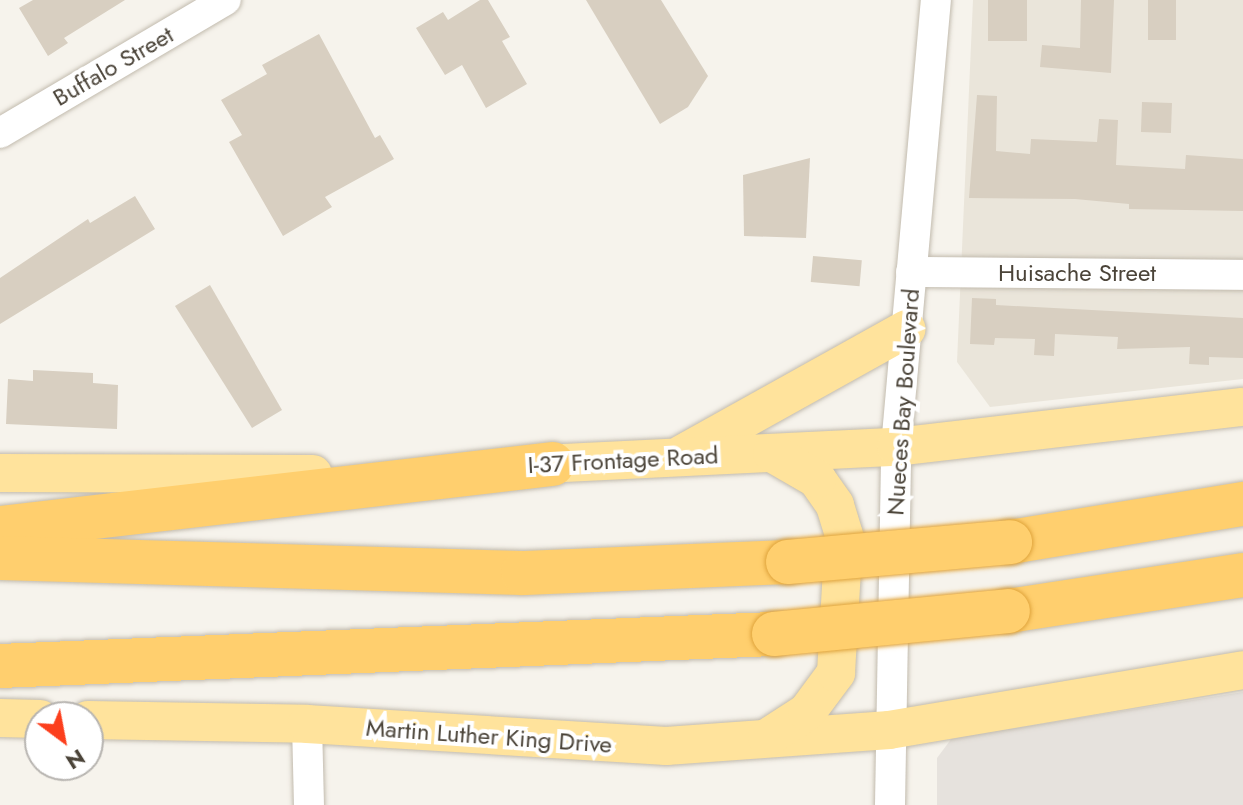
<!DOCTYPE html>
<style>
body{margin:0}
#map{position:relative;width:1243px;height:805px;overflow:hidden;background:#f6f3ec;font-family:Jost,sans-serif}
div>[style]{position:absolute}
.residential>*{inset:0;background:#eae5da}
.industrial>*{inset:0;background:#e6e2dd}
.building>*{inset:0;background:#d8cfc1;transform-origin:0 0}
.roads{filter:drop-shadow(0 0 2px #c2bbae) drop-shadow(0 0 2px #c2bbae)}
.minor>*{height:30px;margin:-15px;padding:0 15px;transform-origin:15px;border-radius:15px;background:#fff}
.major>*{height:38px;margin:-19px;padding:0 19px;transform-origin:19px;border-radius:19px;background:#ffe39c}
.highway>*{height:44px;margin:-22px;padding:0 22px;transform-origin:22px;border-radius:22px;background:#ffcf6e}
.bridges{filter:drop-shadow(0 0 2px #e0a43c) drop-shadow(0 0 2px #e0a43c)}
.highway-bridge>*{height:44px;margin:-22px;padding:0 22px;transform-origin:22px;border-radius:22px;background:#ffcf6e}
span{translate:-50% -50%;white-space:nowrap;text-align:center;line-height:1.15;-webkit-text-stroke:8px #fff;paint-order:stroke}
.street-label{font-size:24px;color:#4b4439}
.north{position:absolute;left:24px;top:701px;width:80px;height:80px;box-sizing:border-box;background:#fff;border:2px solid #b7b4b0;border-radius:50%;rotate:148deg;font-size:22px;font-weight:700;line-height:32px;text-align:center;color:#4b4439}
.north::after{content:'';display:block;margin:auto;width:28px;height:36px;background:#fc3f1d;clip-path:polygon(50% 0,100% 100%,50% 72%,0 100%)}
</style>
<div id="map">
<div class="residential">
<div style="clip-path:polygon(973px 0,1243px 0,1243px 379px,990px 407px,957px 362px)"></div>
</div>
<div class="industrial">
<div style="clip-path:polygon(1243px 692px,1243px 805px,937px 805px,937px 758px,952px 738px)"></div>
</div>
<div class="building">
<div style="clip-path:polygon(33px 0,125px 0,64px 38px,68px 43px,48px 56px,19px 8px)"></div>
<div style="clip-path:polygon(480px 0,488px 0,510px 37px,502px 41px,527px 84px,486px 108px,462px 65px,445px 75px,416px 28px,443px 12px,448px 20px)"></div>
<div style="clip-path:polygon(586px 0,661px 0,708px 76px,688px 107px,660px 124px)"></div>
<div style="left:988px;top:0;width:39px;height:41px"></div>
<div style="clip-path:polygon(1081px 0,1114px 0,1111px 73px,1040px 67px,1042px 45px,1080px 48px)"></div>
<div style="left:1148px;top:0;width:28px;height:40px"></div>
<div style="clip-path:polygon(319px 34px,375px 138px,380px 135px,394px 159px,325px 197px,332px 207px,283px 236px,229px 142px,242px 135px,221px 100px,267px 74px,262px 65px)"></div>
<div style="clip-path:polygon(977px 95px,997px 96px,996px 151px,1030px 154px,1031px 139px,1097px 142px,1099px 119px,1118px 120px,1116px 165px,1185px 169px,1186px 155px,1243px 159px,1243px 211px,1129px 209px,1129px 204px,1075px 199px,969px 198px)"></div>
<div style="left:1142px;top:102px;width:30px;height:30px;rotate:2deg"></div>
<div style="clip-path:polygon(810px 158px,806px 238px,744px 236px,743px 175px)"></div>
<div style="clip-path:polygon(135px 196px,155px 229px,0 324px,0 278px,88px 219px,90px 223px)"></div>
<div style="left:813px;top:256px;width:49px;height:26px;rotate:5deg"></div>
<div style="clip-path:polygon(210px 285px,282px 410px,252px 428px,175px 306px)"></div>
<div style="clip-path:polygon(972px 298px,996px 299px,996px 305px,1243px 318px,1243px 358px,1209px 357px,1209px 365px,1189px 364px,1190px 347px,1117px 349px,1118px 337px,1055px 334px,1054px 356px,1034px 355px,1035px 339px,995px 338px,994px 345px,970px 344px)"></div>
<div style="clip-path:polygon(33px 370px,93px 373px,93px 383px,118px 385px,117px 429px,6px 424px,8px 379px,33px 381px)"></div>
</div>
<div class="roads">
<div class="minor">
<div style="left:0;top:133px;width:262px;rotate:-30.5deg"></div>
<div style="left:911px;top:272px;width:332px;rotate:0.5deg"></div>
<div style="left:307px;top:724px;width:81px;rotate:88.6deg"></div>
<div style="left:890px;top:805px;width:358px;rotate:-89deg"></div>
<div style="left:896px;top:447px;width:449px;rotate:-84.9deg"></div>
</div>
<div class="major">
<div style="left:682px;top:454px;width:257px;rotate:-29.1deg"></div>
<div style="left:523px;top:465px;width:373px;rotate:-2.8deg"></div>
<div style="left:896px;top:447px;width:349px;rotate:-6.6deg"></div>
<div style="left:0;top:473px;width:313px;rotate:0.2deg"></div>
<div style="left:0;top:718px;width:40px;rotate:1.4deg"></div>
<div style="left:88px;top:720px;width:219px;rotate:1deg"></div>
<div style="left:307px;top:724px;width:360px;rotate:3.5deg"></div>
<div style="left:666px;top:746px;width:224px;rotate:-4.1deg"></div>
<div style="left:889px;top:730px;width:359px;rotate:-9.6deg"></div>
<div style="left:767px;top:738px;width:48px;rotate:-33deg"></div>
<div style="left:807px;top:712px;width:49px;rotate:-53.4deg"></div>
<div style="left:836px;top:673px;width:138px;rotate:-86.7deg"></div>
<div style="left:844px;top:535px;width:31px;rotate:-107deg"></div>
<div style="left:835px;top:505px;width:32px;rotate:-125deg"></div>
<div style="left:817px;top:479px;width:52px;rotate:-150deg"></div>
</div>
<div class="highway">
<div style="left:0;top:528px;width:556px;rotate:-6.61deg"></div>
<div style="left:1010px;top:542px;width:236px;rotate:-9.3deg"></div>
<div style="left:0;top:558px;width:523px;rotate:1.64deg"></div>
<div style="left:523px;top:573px;width:265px;rotate:-2.4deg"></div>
<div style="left:1008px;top:611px;width:238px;rotate:-8.7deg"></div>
<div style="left:0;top:666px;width:775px;rotate:-2.37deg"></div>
</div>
</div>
<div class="bridges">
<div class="highway-bridge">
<div style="left:788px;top:562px;width:223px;rotate:-5.1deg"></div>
<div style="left:774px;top:634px;width:235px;rotate:-5.6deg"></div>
</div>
</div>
<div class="street-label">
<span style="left:113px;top:66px;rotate:-30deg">Buffalo Street</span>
<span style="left:1077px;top:273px">Huisache Street</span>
<span style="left:903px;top:402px;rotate:-86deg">Nueces Bay Boulevard</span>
<span style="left:623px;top:460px;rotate:-3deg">I-37 Frontage Road</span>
<span style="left:489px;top:736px;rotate:4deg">Martin Luther King Drive</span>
</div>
<div class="north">N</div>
</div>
